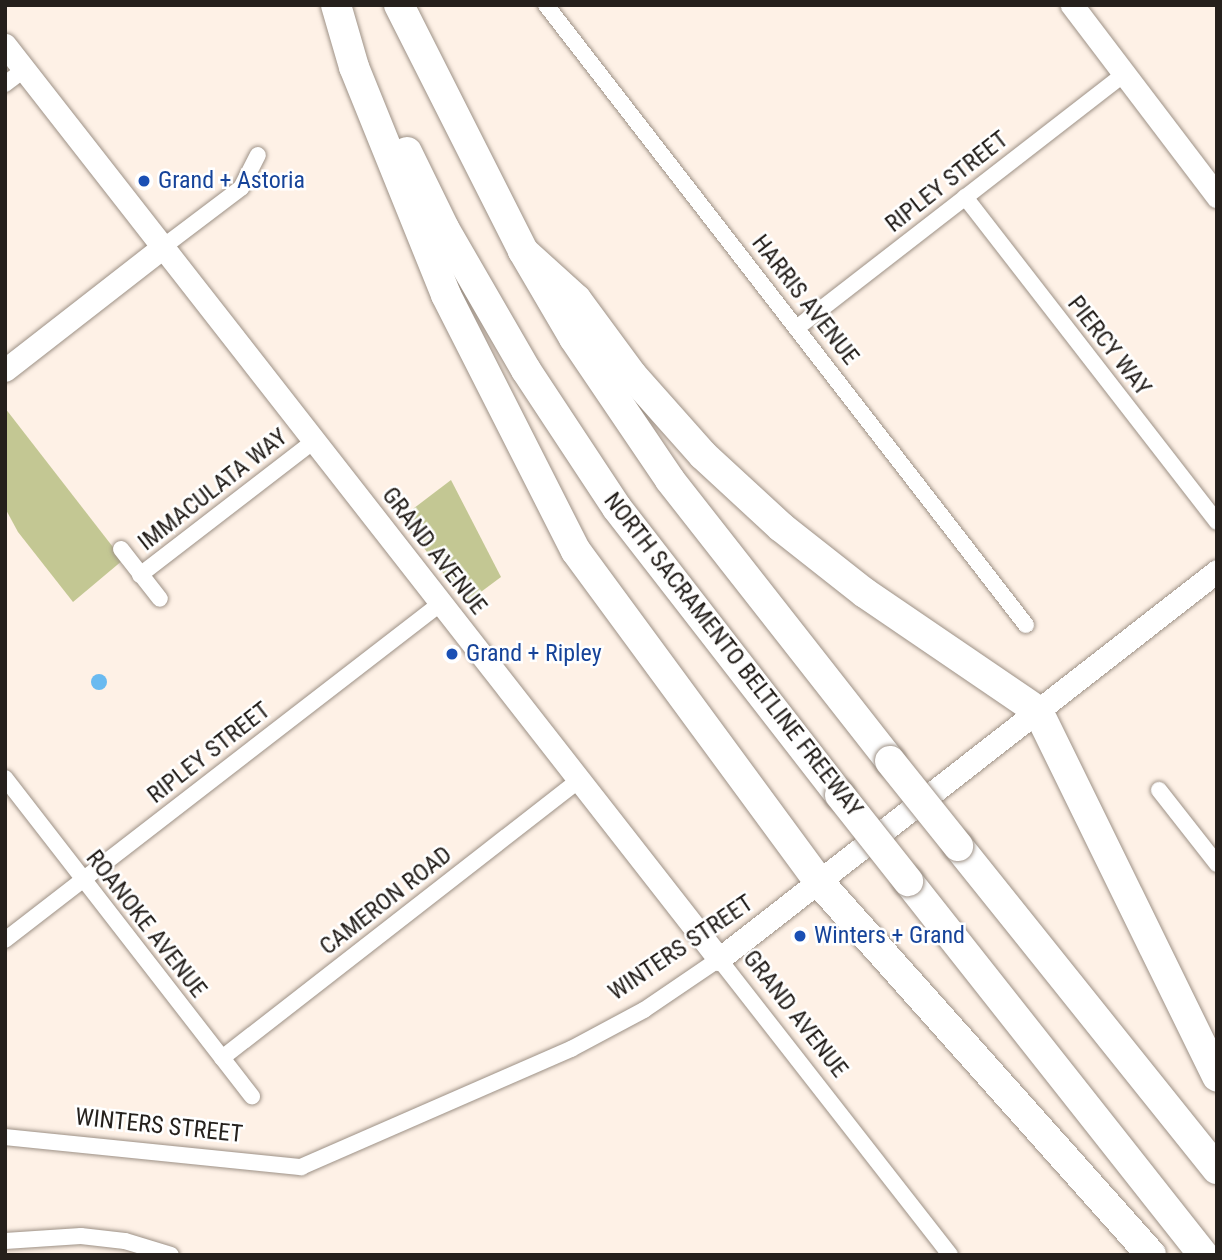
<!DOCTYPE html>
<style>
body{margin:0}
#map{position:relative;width:1222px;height:1260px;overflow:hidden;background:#fef1e6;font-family:"Roboto Condensed",sans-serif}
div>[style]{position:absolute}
.green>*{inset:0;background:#c3c793}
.water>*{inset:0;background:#6abaf0}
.round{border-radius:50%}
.roads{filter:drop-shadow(0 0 2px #9d9186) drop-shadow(0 0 2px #9d9186)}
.street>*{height:16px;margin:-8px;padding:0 8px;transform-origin:8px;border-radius:8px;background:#fff}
.secondary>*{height:23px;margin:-11.5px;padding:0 11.5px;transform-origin:11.5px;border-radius:11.5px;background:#fff}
.highway>*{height:30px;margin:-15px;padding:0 15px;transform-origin:15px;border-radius:15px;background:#fff}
.bridges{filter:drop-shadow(0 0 2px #9d9186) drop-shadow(0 0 2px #9d9186)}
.highway-bridge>*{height:30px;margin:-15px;padding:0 15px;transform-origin:15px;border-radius:15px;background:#fff}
.dots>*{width:19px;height:19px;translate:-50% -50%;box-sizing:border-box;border:4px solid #fff;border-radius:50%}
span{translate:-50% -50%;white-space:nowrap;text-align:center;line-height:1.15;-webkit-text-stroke:5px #fff;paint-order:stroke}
.transit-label{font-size:24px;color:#164399}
.left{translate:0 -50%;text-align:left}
.street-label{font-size:24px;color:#25201c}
.frame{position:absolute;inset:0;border:7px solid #25201c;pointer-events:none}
</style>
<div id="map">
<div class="green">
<div style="clip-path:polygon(5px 408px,123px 560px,73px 602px,18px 532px,5px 508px)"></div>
<div style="clip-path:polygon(451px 480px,501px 577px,466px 603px,401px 518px)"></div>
</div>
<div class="water">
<div class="round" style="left:91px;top:674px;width:16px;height:16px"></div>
</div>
<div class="roads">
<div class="street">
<div style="left:546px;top:5px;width:784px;rotate:52.25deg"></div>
<div style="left:5px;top:84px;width:25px;rotate:-37deg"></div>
<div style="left:965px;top:197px;width:411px;rotate:52.2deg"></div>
<div style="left:163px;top:247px;width:98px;rotate:-37.1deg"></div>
<div style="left:241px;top:188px;width:37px;rotate:-63deg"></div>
<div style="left:798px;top:327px;width:413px;rotate:-37.8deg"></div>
<div style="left:121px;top:549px;width:63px;rotate:52deg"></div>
<div style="left:140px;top:575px;width:220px;rotate:-37.6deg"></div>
<div style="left:5px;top:778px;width:403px;rotate:52.2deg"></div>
<div style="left:1159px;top:790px;width:94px;rotate:51.9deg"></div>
<div style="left:5px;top:940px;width:551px;rotate:-37.7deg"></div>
<div style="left:222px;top:1058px;width:452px;rotate:-37.9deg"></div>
<div style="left:5px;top:1137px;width:298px;rotate:5.8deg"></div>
<div style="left:301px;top:1167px;width:295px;rotate:-23.6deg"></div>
<div style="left:571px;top:1049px;width:83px;rotate:-28.1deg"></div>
<div style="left:644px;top:1010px;width:91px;rotate:-34.2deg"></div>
<div style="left:719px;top:959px;width:375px;rotate:52deg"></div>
<div style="left:5px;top:1241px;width:76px;rotate:-3.8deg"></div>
<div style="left:81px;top:1236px;width:44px;rotate:6.5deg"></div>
<div style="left:125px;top:1241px;width:48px;rotate:16.9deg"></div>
</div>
<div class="secondary">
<div style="left:1072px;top:5px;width:240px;rotate:52.8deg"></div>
<div style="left:5px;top:45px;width:1160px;rotate:52deg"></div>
<div style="left:719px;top:959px;width:631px;rotate:-37.92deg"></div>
<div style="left:5px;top:370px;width:200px;rotate:-37.9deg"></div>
</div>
<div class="highway">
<div style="left:336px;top:5px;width:65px;rotate:73.8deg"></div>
<div style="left:354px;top:67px;width:246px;rotate:68deg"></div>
<div style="left:446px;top:295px;width:287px;rotate:63.1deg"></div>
<div style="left:576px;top:551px;width:411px;rotate:53.7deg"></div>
<div style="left:819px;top:882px;width:499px;rotate:48.3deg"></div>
<div style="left:399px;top:5px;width:275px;rotate:63.2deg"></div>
<div style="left:523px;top:251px;width:101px;rotate:59.6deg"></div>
<div style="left:574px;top:338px;width:171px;rotate:55.9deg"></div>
<div style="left:670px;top:480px;width:357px;rotate:51.9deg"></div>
<div style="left:407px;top:152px;width:85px;rotate:64deg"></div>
<div style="left:444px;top:228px;width:164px;rotate:60deg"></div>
<div style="left:526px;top:370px;width:165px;rotate:56.6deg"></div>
<div style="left:617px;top:508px;width:363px;rotate:52.2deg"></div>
<div style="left:523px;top:251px;width:72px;rotate:42.2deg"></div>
<div style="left:576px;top:299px;width:94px;rotate:53.6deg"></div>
<div style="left:632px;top:375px;width:107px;rotate:48.4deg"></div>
<div style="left:703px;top:455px;width:106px;rotate:42.7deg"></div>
<div style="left:781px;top:527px;width:107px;rotate:38.2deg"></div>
<div style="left:865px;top:593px;width:209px;rotate:34.3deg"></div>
<div style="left:1038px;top:711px;width:407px;rotate:63.9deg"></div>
<div style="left:958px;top:846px;width:414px;rotate:51.3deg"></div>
<div style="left:908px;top:881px;width:476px;rotate:51.7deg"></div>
</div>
</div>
<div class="bridges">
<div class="highway-bridge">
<div style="left:890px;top:761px;width:109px;rotate:51.3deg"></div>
<div style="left:840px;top:795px;width:110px;rotate:51.7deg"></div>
</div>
</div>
<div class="dots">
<div style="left:144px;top:181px;background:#1a4fb4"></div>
<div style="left:452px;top:654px;background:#1a4fb4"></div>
<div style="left:800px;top:936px;background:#1a4fb4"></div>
</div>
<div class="transit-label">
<span class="left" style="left:158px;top:181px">Grand + Astoria</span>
<span class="left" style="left:466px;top:654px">Grand + Ripley</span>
<span class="left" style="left:814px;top:936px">Winters + Grand</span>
</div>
<div class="street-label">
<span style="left:947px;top:182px;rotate:-38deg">RIPLEY STREET</span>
<span style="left:805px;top:300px;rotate:52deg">HARRIS AVENUE</span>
<span style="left:1109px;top:346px;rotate:52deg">PIERCY WAY</span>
<span style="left:213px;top:490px;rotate:-38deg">IMMACULATA WAY</span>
<span style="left:434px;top:551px;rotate:52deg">GRAND AVENUE</span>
<span style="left:733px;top:655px;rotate:52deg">NORTH SACRAMENTO BELTLINE FREEWAY</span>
<span style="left:209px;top:753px;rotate:-38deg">RIPLEY STREET</span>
<span style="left:386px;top:901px;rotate:-38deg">CAMERON ROAD</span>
<span style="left:146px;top:924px;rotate:52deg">ROANOKE AVENUE</span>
<span style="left:681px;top:948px;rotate:-34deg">WINTERS STREET</span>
<span style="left:795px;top:1014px;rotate:52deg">GRAND AVENUE</span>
<span style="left:159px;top:1126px;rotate:6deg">WINTERS STREET</span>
</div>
<div class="frame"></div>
</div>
